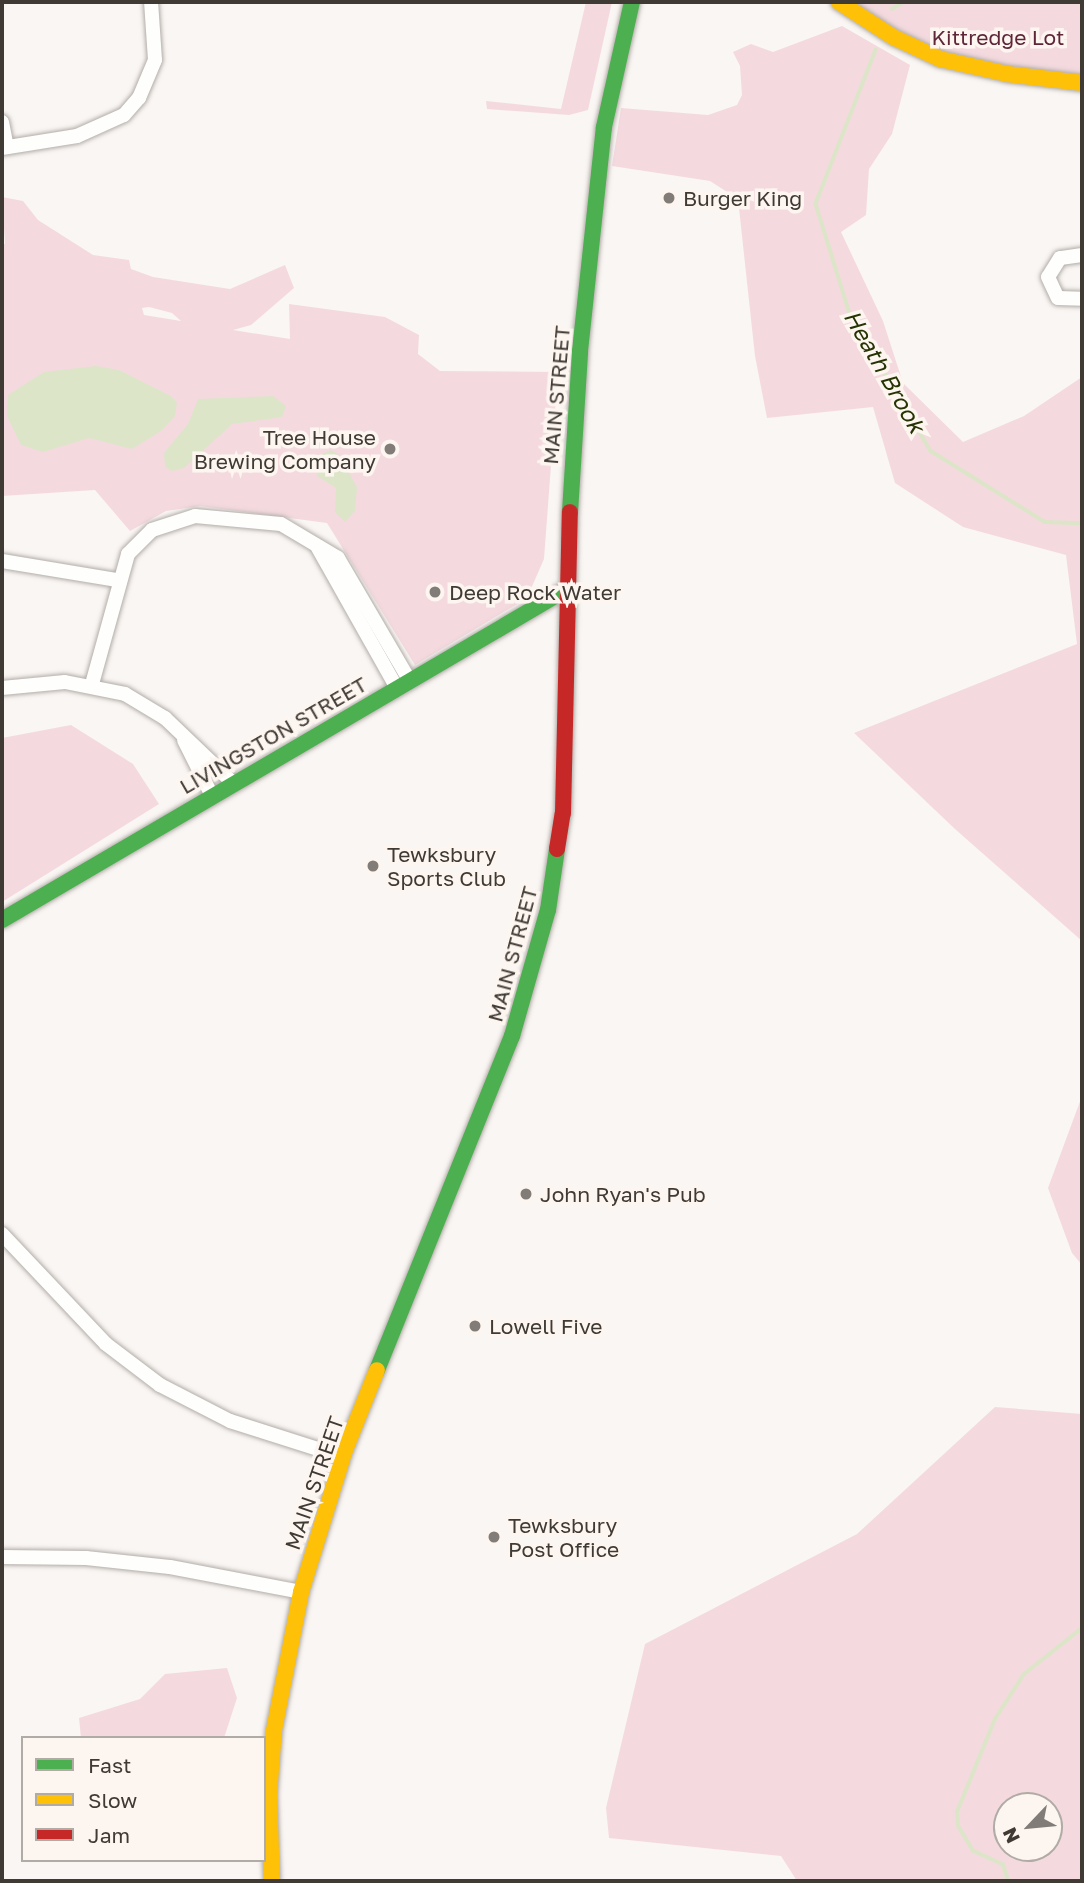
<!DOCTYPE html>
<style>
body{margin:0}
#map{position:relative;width:1084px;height:1883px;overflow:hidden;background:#faf6f3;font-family:"Golos Text",sans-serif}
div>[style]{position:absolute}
.green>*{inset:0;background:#f4dadf}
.water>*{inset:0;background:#dce5c8}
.stream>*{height:3.5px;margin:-1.75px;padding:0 1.75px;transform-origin:1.75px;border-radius:1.75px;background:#dce5c8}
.roads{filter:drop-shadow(0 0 2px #b2ada9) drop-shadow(0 0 2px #b2ada9)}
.street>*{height:14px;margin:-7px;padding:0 7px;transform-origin:7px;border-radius:7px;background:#fefefd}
.fast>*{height:16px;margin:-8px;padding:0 8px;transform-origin:8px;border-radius:8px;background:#4caf50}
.slow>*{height:16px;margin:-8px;padding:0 8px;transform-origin:8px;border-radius:8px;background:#ffc107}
.jam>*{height:16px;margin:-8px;padding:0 8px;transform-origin:8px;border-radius:8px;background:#c62828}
.dots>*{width:19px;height:19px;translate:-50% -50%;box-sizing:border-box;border:4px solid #fdf6f0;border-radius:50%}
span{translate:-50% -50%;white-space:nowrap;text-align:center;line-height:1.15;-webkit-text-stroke:7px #fdf6f0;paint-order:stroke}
.park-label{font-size:21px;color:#5f2538}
.poi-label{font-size:21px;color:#403a34}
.left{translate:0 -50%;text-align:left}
.right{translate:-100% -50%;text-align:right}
.street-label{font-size:21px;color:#403a34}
.water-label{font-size:23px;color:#263303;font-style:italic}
.frame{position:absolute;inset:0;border:4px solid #403a34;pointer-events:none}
.legend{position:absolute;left:21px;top:1736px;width:245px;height:126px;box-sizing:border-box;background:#fdf6f0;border:2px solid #b1aba5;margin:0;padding:9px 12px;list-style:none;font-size:21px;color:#403a34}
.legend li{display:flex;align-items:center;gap:14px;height:35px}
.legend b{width:35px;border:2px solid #b1aba5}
.north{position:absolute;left:993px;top:1792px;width:70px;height:70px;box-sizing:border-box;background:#fdf6f0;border:2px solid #b1aba5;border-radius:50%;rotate:244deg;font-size:19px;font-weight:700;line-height:28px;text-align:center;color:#403a34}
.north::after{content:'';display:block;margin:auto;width:24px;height:32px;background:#817c77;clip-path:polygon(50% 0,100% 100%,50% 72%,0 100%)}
</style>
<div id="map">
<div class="green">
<div style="clip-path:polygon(586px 2px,612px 2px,588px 110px,569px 115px,487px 109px,486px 101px,561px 109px)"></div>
<div style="clip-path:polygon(840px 2px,1082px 2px,1082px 75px,987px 74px)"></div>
<div style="clip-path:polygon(842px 26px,910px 65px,892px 134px,869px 169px,866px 215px,841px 232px,883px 321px,903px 383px,963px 442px,1024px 416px,1082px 377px,1082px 941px,955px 829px,854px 733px,1077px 644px,1066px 555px,963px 527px,895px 483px,873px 407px,767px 418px,755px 356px,738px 199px,710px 181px,612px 166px,621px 108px,708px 115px,737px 105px,742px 95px,740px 66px,733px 52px,751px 44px,773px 52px)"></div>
<div style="clip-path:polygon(evenodd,2px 197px,23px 201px,38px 220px,93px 255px,129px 260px,131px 269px,153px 277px,230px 289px,285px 265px,294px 288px,251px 325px,233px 330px,290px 339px,289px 304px,385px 317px,419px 335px,418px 354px,440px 371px,558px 372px,544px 559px,530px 591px,519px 603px,415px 665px,327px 523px,200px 506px,166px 511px,130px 531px,95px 490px,2px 496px,2px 244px,5px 244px,2px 197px,149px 307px,172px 313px,181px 321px,144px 315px,142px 308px,149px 307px)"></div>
<div style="clip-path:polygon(71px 725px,133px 764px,159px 804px,2px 902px,2px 738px)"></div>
<div style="clip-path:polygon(1082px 1096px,1082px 1265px,1072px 1253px,1048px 1188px)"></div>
<div style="clip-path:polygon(evenodd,995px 1407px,1082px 1414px,1082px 1881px,797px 1881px,781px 1856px,609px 1838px,606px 1808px,645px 1644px,857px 1534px,995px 1407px,1007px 1806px,1049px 1806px,1049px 1848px,1007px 1848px,1007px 1806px)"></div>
<div style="clip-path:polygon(227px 1668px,237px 1698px,224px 1738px,81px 1738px,79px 1718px,140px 1699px,165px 1674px)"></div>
</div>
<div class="water">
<div style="clip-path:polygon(96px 366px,119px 370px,171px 396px,177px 403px,175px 416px,161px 431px,132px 449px,89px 438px,43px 452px,21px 445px,7px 416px,8px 395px,44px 372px)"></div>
<div style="clip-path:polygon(273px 396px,286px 406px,282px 417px,232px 424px,184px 468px,172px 471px,165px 467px,164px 453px,188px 424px,198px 399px)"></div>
<div style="clip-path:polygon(331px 450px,338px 454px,357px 487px,355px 511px,345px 522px,335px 512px,336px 488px,317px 476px,322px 454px)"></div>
</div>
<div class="stream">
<div style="left:892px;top:9px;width:13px;rotate:-32deg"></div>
<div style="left:876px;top:50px;width:165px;rotate:111.3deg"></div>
<div style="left:816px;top:204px;width:118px;rotate:72.8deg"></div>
<div style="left:851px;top:317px;width:156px;rotate:59.2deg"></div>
<div style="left:931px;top:451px;width:134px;rotate:31.9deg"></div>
<div style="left:1045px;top:522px;width:37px;rotate:2deg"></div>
<div style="left:1008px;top:1881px;width:17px;rotate:-107deg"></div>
<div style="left:1003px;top:1865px;width:33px;rotate:-155deg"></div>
<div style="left:973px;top:1851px;width:29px;rotate:-121deg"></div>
<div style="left:958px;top:1826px;width:14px;rotate:-94deg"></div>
<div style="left:957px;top:1812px;width:100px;rotate:-67.8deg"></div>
<div style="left:995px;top:1719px;width:54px;rotate:-57.2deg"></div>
<div style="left:1024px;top:1674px;width:74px;rotate:-38.4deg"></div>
</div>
<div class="roads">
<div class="street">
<div style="left:2px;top:122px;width:25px;rotate:79deg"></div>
<div style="left:2px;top:148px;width:76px;rotate:-9.1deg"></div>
<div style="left:77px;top:136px;width:51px;rotate:-24.1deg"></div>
<div style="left:124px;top:115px;width:23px;rotate:-49deg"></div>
<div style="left:139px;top:98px;width:41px;rotate:-67.2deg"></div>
<div style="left:155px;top:60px;width:58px;rotate:-93.9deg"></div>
<div style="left:1082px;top:255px;width:22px;rotate:172deg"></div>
<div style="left:1060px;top:258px;width:22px;rotate:122deg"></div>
<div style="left:1048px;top:277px;width:23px;rotate:65deg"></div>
<div style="left:1058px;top:298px;width:24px;rotate:2deg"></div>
<div style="left:318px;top:548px;width:161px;rotate:60.6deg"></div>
<div style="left:2px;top:561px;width:117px;rotate:9.4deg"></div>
<div style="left:92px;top:684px;width:135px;rotate:-74.5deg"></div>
<div style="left:128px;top:554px;width:34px;rotate:-45deg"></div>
<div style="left:152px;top:530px;width:45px;rotate:-18deg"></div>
<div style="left:195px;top:516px;width:86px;rotate:5.3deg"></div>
<div style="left:281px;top:524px;width:66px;rotate:30.8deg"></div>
<div style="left:338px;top:558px;width:143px;rotate:59.7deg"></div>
<div style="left:2px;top:688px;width:63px;rotate:-5.4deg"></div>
<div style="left:65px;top:682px;width:61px;rotate:11.3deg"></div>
<div style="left:125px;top:694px;width:47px;rotate:31deg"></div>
<div style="left:165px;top:718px;width:93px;rotate:43.7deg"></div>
<div style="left:184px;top:740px;width:60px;rotate:63.4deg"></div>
<div style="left:2px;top:1234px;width:151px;rotate:46.6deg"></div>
<div style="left:106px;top:1344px;width:68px;rotate:37.2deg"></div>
<div style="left:160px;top:1385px;width:79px;rotate:27.2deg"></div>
<div style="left:230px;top:1421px;width:119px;rotate:17.7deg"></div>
<div style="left:2px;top:1557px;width:84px;rotate:0.7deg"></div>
<div style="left:86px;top:1558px;width:84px;rotate:6.1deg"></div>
<div style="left:170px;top:1567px;width:133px;rotate:10.8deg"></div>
</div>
<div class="fast">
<div style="left:570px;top:512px;width:161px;rotate:-86.4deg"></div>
<div style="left:580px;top:351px;width:225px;rotate:-83.9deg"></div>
<div style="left:604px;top:127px;width:128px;rotate:-77.4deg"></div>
<div style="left:2px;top:920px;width:655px;rotate:-30.36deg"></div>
<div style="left:377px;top:1370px;width:360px;rotate:-68deg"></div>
<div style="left:512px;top:1036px;width:131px;rotate:-74.1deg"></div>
<div style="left:548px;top:910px;width:62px;rotate:-81.6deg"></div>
</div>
<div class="slow">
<div style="left:839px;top:2px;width:64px;rotate:32.9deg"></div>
<div style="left:893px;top:37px;width:52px;rotate:25.1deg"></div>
<div style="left:940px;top:59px;width:69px;rotate:12.6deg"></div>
<div style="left:1007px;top:74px;width:76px;rotate:6.8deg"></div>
<div style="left:272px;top:1881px;width:87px;rotate:-92deg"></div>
<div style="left:269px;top:1794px;width:64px;rotate:-85.5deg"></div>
<div style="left:274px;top:1730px;width:141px;rotate:-78.9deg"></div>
<div style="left:301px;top:1592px;width:149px;rotate:-72.8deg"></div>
<div style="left:345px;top:1450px;width:86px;rotate:-68.2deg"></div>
</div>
<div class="jam">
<div style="left:557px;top:849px;width:36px;rotate:-81deg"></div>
<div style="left:563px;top:813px;width:301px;rotate:-88.7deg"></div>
</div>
</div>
<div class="dots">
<div style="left:669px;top:198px;background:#817c77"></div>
<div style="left:390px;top:449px;background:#817c77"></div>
<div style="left:435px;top:592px;background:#817c77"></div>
<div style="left:373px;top:866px;background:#817c77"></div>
<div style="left:526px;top:1194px;background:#817c77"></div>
<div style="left:475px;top:1326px;background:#817c77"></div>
<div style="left:494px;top:1537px;background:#817c77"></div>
</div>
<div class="park-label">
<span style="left:998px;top:37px">Kittredge Lot</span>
</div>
<div class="poi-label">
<span class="left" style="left:683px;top:198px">Burger King</span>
<span class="right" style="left:376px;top:449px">Tree House<br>Brewing Company</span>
<span class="left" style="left:449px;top:592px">Deep Rock Water</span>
<span class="left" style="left:387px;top:866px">Tewksbury<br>Sports Club</span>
<span class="left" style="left:540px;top:1194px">John Ryan's Pub</span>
<span class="left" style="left:489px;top:1326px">Lowell Five</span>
<span class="left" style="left:508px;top:1537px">Tewksbury<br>Post Office</span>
</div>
<div class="street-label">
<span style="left:556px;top:395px;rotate:-85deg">MAIN STREET</span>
<span style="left:273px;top:735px;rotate:-30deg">LIVINGSTON STREET</span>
<span style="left:512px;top:954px;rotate:-75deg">MAIN STREET</span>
<span style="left:314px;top:1483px;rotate:-71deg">MAIN STREET</span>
</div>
<div class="water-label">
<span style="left:885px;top:371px;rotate:60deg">Heath Brook</span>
</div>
<div class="frame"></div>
<ul class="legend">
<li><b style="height:9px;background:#4caf50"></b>Fast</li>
<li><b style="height:9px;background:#ffc107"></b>Slow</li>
<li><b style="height:9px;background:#c62828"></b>Jam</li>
</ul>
<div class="north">N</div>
</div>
